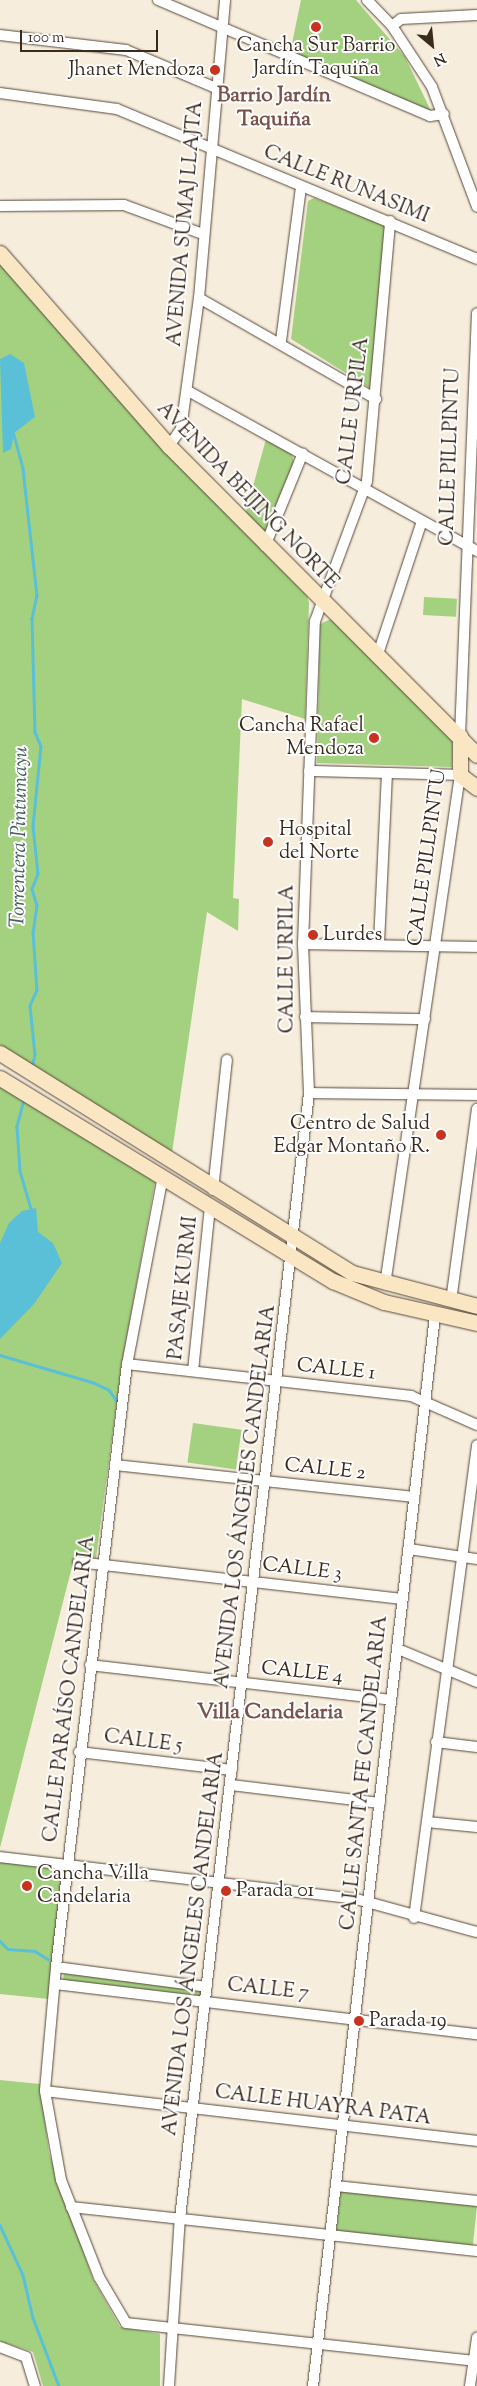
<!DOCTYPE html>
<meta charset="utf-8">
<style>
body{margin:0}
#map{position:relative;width:477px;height:2386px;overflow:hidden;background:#f7eddc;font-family:"Sorts Mill Goudy",serif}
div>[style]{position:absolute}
.green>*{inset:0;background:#a3d17f;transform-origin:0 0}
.water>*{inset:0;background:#5ac0d7}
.stream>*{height:2.5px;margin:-1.25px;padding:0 1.25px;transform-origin:1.25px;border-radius:1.25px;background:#5ac0d7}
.roads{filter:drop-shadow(0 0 1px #57473a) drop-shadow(0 0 1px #57473a)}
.street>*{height:10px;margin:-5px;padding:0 5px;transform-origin:5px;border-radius:5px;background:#fff}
.secondary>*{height:15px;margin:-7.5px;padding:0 7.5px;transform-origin:7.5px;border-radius:7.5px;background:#fbe6c4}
.dots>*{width:14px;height:14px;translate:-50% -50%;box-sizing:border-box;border:2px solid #fff;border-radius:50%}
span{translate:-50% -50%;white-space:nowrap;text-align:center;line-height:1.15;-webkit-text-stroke:4px #fff;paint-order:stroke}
.poi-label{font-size:20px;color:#3b2a1e}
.right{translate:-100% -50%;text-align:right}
.left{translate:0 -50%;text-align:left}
.street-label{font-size:20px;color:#3b2a1e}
.neighbourhood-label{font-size:21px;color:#7b5249;font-weight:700}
.water-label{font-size:21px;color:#465e5f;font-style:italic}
.north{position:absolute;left:407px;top:20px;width:50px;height:50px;-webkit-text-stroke:4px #fff;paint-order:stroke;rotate:152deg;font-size:14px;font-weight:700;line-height:20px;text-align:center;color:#3b2a1e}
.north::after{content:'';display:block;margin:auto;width:18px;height:22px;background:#3b2a1e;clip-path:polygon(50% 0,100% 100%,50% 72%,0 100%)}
.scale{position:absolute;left:20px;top:30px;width:138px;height:22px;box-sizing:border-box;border:2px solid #3b2a1e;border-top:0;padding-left:6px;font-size:15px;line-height:18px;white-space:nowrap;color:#3b2a1e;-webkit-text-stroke:4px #fff;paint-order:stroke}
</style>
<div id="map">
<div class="green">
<div style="clip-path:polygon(301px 0,356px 0,405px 57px,431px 111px,290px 53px)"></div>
<div style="clip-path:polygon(314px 198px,386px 226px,370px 388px,291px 339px,308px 201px)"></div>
<div style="clip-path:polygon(0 262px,164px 450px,307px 596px,309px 603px,305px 719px,242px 699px,233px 898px,239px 899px,238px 931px,207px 912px,172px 1153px,0 1045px)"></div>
<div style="clip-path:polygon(266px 439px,292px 454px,294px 463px,265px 532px,256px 529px,246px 512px)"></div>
<div style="left:424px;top:597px;width:33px;height:18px;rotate:3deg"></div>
<div style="clip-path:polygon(331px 619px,448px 730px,453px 737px,452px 767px,317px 763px,320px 624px)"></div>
<div style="clip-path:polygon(0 1084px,155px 1182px,122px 1363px,96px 1558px,75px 1555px,0 1848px)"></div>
<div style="left:193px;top:1423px;width:49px;height:40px;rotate:8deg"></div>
<div style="clip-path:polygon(0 1862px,62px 1870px,49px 1999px,0 1994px)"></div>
<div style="clip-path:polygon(64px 1972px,202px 1990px,202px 1996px,63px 1980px)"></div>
<div style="clip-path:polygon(0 2080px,40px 2084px,49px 2153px,93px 2279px,120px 2327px,160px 2334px,160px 2386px,43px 2386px,33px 2352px,0 2341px)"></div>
<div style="left:341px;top:2189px;width:137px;height:43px;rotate:6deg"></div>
</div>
<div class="water">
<div style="clip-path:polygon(10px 354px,24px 363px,35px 417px,14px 433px,11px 449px,3px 453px,0 359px)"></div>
<div style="clip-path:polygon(36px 1208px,38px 1232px,53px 1243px,62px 1263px,34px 1304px,0 1339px,0 1243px,9px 1223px,22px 1211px)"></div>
</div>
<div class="stream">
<div style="left:13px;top:431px;width:39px;rotate:75deg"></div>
<div style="left:23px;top:469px;width:127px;rotate:83.7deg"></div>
<div style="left:37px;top:595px;width:24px;rotate:102deg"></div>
<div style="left:32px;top:618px;width:114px;rotate:88.5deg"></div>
<div style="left:35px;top:732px;width:15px;rotate:67deg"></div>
<div style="left:41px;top:746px;width:80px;rotate:95.7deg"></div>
<div style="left:33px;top:826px;width:48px;rotate:84.1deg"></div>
<div style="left:38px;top:874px;width:16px;rotate:112deg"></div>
<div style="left:32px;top:889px;width:17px;rotate:73deg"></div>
<div style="left:37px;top:905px;width:27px;rotate:98deg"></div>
<div style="left:33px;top:932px;width:58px;rotate:86.1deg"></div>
<div style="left:37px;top:990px;width:17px;rotate:114deg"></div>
<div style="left:30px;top:1006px;width:48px;rotate:84.1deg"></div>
<div style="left:35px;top:1054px;width:14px;rotate:102deg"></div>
<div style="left:24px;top:1100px;width:28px;rotate:105deg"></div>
<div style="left:17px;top:1127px;width:44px;rotate:86.1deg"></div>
<div style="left:20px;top:1171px;width:43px;rotate:73.7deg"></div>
<div style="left:0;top:1355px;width:96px;rotate:16.4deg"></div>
<div style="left:92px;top:1382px;width:19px;rotate:25deg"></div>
<div style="left:109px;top:1390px;width:14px;rotate:54deg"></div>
<div style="left:0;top:1941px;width:11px;rotate:45deg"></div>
<div style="left:8px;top:1949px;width:27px;rotate:4deg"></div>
<div style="left:35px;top:1951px;width:15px;rotate:32deg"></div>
<div style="left:0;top:2225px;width:55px;rotate:65.3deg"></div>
<div style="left:23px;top:2275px;width:44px;rotate:76.9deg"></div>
<div style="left:33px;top:2318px;width:73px;rotate:69.1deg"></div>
</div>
<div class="roads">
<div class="street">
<div style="left:158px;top:0;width:296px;rotate:23.1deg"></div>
<div style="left:430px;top:116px;width:14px;rotate:-8deg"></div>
<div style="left:367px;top:0;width:36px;rotate:46deg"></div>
<div style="left:392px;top:26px;width:73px;rotate:56.7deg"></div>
<div style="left:432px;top:87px;width:128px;rotate:69.4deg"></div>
<div style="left:392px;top:26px;width:11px;rotate:-38deg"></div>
<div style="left:401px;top:19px;width:76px;rotate:-3deg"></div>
<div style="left:0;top:35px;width:127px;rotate:6.8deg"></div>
<div style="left:126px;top:50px;width:98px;rotate:22.9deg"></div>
<div style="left:0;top:93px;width:118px;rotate:7.8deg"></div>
<div style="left:117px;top:109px;width:390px;rotate:22.6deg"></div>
<div style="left:0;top:206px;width:124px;rotate:-0.5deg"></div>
<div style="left:124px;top:205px;width:84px;rotate:20.2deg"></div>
<div style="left:199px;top:298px;width:204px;rotate:29.7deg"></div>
<div style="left:281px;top:341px;width:154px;rotate:-82.6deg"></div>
<div style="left:188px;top:391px;width:330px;rotate:29deg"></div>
<div style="left:169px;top:446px;width:21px;rotate:-55deg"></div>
<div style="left:181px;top:429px;width:132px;rotate:-82.2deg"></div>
<div style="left:199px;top:298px;width:299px;rotate:-85deg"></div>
<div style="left:265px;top:546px;width:100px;rotate:-67.8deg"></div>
<div style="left:377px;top:657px;width:143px;rotate:-71.7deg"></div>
<div style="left:460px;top:736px;width:423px;rotate:-87.7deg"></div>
<div style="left:309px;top:771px;width:151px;rotate:1.5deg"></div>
<div style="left:460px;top:775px;width:515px;rotate:98.37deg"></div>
<div style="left:379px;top:943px;width:170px;rotate:-87.3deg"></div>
<div style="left:303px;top:944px;width:174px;rotate:1deg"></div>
<div style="left:305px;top:1017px;width:120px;rotate:1deg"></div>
<div style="left:309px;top:1093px;width:168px;rotate:0.7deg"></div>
<div style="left:163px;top:1176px;width:191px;rotate:100.8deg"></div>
<div style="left:127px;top:1364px;width:607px;rotate:96.72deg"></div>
<div style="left:56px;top:1967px;width:124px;rotate:95.1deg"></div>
<div style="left:45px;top:2091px;width:90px;rotate:79.8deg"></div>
<div style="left:61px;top:2180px;width:104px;rotate:68.6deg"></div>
<div style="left:99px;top:2277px;width:53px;rotate:59.6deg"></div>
<div style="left:126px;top:2323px;width:353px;rotate:6.2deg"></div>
<div style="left:213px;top:1190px;width:131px;rotate:-83.9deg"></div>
<div style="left:451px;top:1301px;width:194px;rotate:-82.3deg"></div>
<div style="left:127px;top:1364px;width:286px;rotate:6.4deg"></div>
<div style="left:411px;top:1396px;width:72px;rotate:23.7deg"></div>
<div style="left:193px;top:1371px;width:165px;rotate:-84.1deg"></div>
<div style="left:115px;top:1465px;width:301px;rotate:6.1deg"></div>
<div style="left:409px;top:1549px;width:69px;rotate:8.4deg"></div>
<div style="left:78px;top:1562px;width:326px;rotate:6.5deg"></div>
<div style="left:398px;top:1649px;width:86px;rotate:22.7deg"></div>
<div style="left:90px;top:1665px;width:303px;rotate:6.6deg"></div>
<div style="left:436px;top:1742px;width:41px;rotate:7deg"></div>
<div style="left:79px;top:1752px;width:154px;rotate:6.7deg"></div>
<div style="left:231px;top:1785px;width:150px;rotate:6.9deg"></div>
<div style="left:427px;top:1822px;width:50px;rotate:5.7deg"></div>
<div style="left:0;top:1857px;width:358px;rotate:6.7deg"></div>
<div style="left:356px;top:1899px;width:125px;rotate:15.3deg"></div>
<div style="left:414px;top:1918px;width:477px;rotate:-82.4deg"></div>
<div style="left:56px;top:1967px;width:152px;rotate:7.5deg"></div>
<div style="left:55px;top:1984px;width:425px;rotate:6.8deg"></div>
<div style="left:45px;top:2091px;width:435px;rotate:6.6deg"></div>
<div style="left:336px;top:2186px;width:142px;rotate:6.1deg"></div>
<div style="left:71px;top:2207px;width:408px;rotate:6.2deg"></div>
<div style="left:0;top:2347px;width:28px;rotate:21deg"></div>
<div style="left:26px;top:2357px;width:30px;rotate:73deg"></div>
<div style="left:169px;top:2386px;width:168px;rotate:-86.3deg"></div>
<div style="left:180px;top:2218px;width:1132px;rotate:-83.46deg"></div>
<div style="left:309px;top:1093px;width:149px;rotate:-92.3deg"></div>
<div style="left:303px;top:944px;width:323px;rotate:-87.9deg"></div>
<div style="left:315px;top:621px;width:149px;rotate:-69.6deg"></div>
<div style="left:367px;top:481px;width:261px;rotate:-84.9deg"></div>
<div style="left:313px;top:2386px;width:1077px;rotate:-83.5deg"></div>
<div style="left:470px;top:2386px;width:49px;rotate:-81.7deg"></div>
</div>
<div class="secondary">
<div style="left:0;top:253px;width:257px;rotate:48.8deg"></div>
<div style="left:169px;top:446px;width:436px;rotate:45.1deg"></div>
<div style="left:460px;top:736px;width:39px;rotate:90deg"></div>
<div style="left:460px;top:775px;width:21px;rotate:37deg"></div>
<div style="left:0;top:1053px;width:415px;rotate:32deg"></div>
<div style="left:352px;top:1273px;width:129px;rotate:14.8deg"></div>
<div style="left:0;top:1078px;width:390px;rotate:31.4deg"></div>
<div style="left:333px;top:1281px;width:55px;rotate:22.4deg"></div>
<div style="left:384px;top:1302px;width:95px;rotate:12.7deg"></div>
</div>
</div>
<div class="dots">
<div style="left:316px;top:27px;background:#c8321e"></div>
<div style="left:215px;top:70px;background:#c8321e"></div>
<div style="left:374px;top:738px;background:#c8321e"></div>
<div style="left:268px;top:842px;background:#c8321e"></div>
<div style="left:313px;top:935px;background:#c8321e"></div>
<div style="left:441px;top:1135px;background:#c8321e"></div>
<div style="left:27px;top:1886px;background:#c8321e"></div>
<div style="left:226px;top:1891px;background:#c8321e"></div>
<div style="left:359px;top:2021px;background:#c8321e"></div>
</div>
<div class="poi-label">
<span style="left:316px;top:58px">Cancha Sur Barrio<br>Jardín Taquiña</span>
<span class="right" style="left:205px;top:70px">Jhanet Mendoza</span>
<span class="right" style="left:364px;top:738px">Cancha Rafael<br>Mendoza</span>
<span class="left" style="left:279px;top:842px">Hospital<br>del Norte</span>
<span class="left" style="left:323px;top:935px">Lurdes</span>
<span class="right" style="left:430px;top:1136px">Centro de Salud<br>Edgar Montaño R.</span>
<span class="left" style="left:37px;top:1886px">Cancha Villa<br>Candelaria</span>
<span class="left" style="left:236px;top:1891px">Parada 01</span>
<span class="left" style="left:369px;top:2021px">Parada 19</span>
</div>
<div class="street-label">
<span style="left:346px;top:185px;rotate:22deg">CALLE RUNASIMI</span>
<span style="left:186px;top:224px;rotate:-85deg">AVENIDA SUMAJ LLAJTA</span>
<span style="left:354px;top:411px;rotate:-83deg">CALLE URPILA</span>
<span style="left:451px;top:457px;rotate:-88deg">CALLE PILLPINTU</span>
<span style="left:247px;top:496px;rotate:46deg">AVENIDA BEIJING NORTE</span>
<span style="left:428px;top:858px;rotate:-82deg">CALLE PILLPINTU</span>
<span style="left:288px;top:959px;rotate:-90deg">CALLE URPILA</span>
<span style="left:184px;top:1288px;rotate:-84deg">PASAJE KURMI</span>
<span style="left:336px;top:1370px;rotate:6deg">CALLE 1</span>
<span style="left:325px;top:1470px;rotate:6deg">CALLE 2</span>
<span style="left:246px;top:1497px;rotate:-83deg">AVENIDA LOS ÁNGELES CANDELARIA</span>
<span style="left:302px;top:1570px;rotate:7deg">CALLE 3</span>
<span style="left:302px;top:1673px;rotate:6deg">CALLE 4</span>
<span style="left:70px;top:1689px;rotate:-83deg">CALLE PARAÍSO CANDELARIA</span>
<span style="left:143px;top:1742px;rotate:7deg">CALLE 5</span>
<span style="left:365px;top:1773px;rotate:-84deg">CALLE SANTA FE CANDELARIA</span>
<span style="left:194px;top:1944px;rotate:-83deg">AVENIDA LOS ÁNGELES CANDELARIA</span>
<span style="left:268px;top:1990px;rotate:6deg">CALLE 7</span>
<span style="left:323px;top:2106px;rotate:7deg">CALLE HUAYRA PATA</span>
</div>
<div class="neighbourhood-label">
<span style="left:274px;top:108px">Barrio Jardín<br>Taquiña</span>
<span style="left:270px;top:1713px">Villa Candelaria</span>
</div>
<div class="water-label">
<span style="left:20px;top:837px;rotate:-89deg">Torrentera Pintumayu</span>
</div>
<div class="north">N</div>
<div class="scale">100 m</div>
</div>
